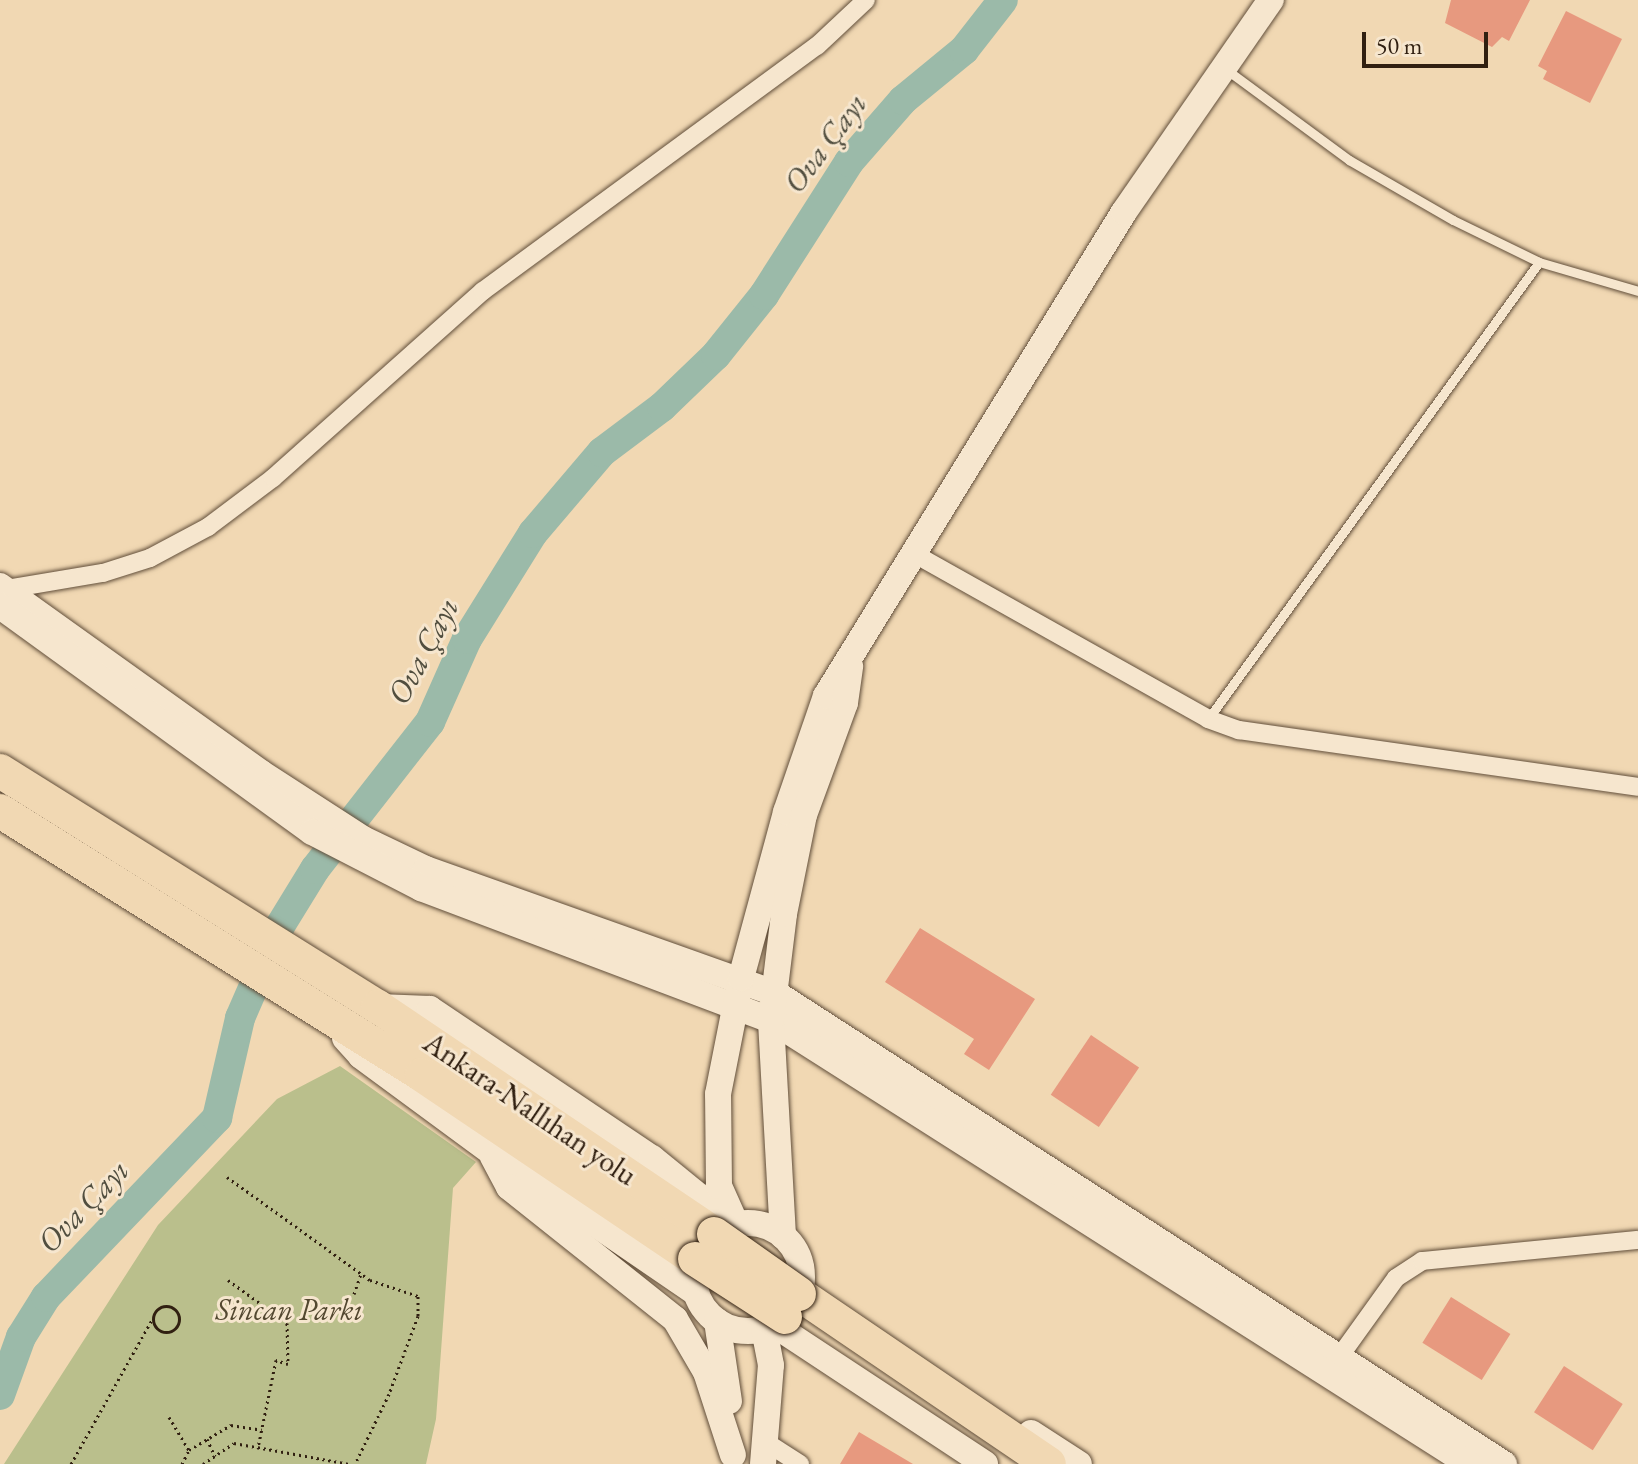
<!DOCTYPE html>
<meta charset="utf-8">
<style>
body{margin:0}
#map{position:relative;width:1638px;height:1464px;overflow:hidden;background:#f1d8b3;font-family:"EB Garamond",serif}
div>[style]{position:absolute}
.green>*{inset:0;background:#babf8c}
.river>*{height:30px;margin:-15px;padding:0 15px;transform-origin:15px;border-radius:15px;background:#9bbaa9}
.building>*{inset:0;background:#e7997f;transform-origin:0 0}
.path>*{height:3px;margin-top:-1.5px;transform-origin:0;background:repeating-linear-gradient(90deg,#312011 0 2px,transparent 0 6px)}
.path>.ring{margin:-1.5px;padding:0;box-sizing:content-box;background:none;border:3px solid #312011;border-radius:50%}
.roads{filter:drop-shadow(0 0 2px #614e3a) drop-shadow(0 0 2px #614e3a)}
.lane>*{height:9px;margin:-4.5px;padding:0 4.5px;transform-origin:4.5px;border-radius:4.5px;background:#f6e6ce}
.street>*{height:18px;margin:-9px;padding:0 9px;transform-origin:9px;border-radius:9px;background:#f6e6ce}
.secondary>*{height:26px;margin:-13px;padding:0 13px;transform-origin:13px;border-radius:13px;background:#f6e6ce}
.secondary>.ring{margin:-13px;padding:0;box-sizing:content-box;background:none;border:26px solid #f6e6ce;border-radius:50%}
.highway>*{height:34px;margin:-17px;padding:0 17px;transform-origin:17px;border-radius:17px;background:#f1d8b3}
.bridges{filter:drop-shadow(0 0 2px #312011) drop-shadow(0 0 2px #312011)}
.highway-bridge>*{height:34px;margin:-17px;padding:0 17px;transform-origin:17px;border-radius:17px;background:#f1d8b3}
span{translate:-50% -50%;white-space:nowrap;text-align:center;line-height:1.15;-webkit-text-stroke:6px #f6e6ce;paint-order:stroke}
.street-label{font-size:30px;color:#312011}
.park-label{font-size:30px;color:#534830;font-style:italic}
.water-label{font-size:32px;color:#514e3f;font-style:italic}
.scale{position:absolute;left:1362px;top:32px;width:126px;height:36px;box-sizing:border-box;border:4px solid #312011;border-top:0;padding-left:10px;font-size:24px;line-height:28px;white-space:nowrap;color:#312011;-webkit-text-stroke:6px #f6e6ce;paint-order:stroke}
</style>
<div id="map">
<div class="green">
<div style="clip-path:polygon(340px 1066px,476px 1162px,453px 1188px,436px 1419px,426px 1464px,4px 1464px,158px 1225px,277px 1099px)"></div>
</div>
<div class="river">
<div style="left:0;top:1395px;width:62px;rotate:-70.1deg"></div>
<div style="left:21px;top:1337px;width:47px;rotate:-58deg"></div>
<div style="left:46px;top:1297px;width:248px;rotate:-46.3deg"></div>
<div style="left:217px;top:1118px;width:103px;rotate:-77deg"></div>
<div style="left:240px;top:1018px;width:100px;rotate:-66.5deg"></div>
<div style="left:280px;top:926px;width:67px;rotate:-58.4deg"></div>
<div style="left:315px;top:869px;width:187px;rotate:-52deg"></div>
<div style="left:430px;top:722px;width:91px;rotate:-66deg"></div>
<div style="left:467px;top:639px;width:125px;rotate:-58.1deg"></div>
<div style="left:533px;top:533px;width:106px;rotate:-49.6deg"></div>
<div style="left:602px;top:452px;width:75px;rotate:-36.9deg"></div>
<div style="left:662px;top:407px;width:75px;rotate:-43.9deg"></div>
<div style="left:716px;top:355px;width:77px;rotate:-51.3deg"></div>
<div style="left:764px;top:295px;width:158px;rotate:-57.4deg"></div>
<div style="left:849px;top:162px;width:82px;rotate:-48.9deg"></div>
<div style="left:903px;top:100px;width:79px;rotate:-39.3deg"></div>
<div style="left:964px;top:50px;width:63px;rotate:-52deg"></div>
</div>
<div class="building">
<div style="clip-path:polygon(1451px 0,1530px 0,1509px 41px,1502px 37px,1492px 47px,1445px 23px)"></div>
<div style="clip-path:polygon(1566px 11px,1622px 39px,1590px 103px,1543px 79px,1547px 71px,1538px 66px)"></div>
<div style="clip-path:polygon(920px 928px,1035px 999px,989px 1070px,964px 1054px,974px 1039px,885px 982px)"></div>
<div style="left:1091px;top:1035px;width:58px;height:72px;rotate:34deg"></div>
<div style="left:1451px;top:1297px;width:70px;height:54px;rotate:32deg"></div>
<div style="left:1564px;top:1366px;width:70px;height:55px;rotate:33deg"></div>
<div style="clip-path:polygon(859px 1432px,913px 1464px,840px 1464px)"></div>
</div>
<div class="path">
<div style="left:227px;top:1177px;width:176px;rotate:35.8deg"></div>
<div style="left:370px;top:1280px;width:51px;rotate:18.4deg"></div>
<div style="left:418px;top:1296px;width:20px;rotate:90deg"></div>
<div style="left:418px;top:1316px;width:83px;rotate:110.4deg"></div>
<div style="left:389px;top:1394px;width:78px;rotate:115.9deg"></div>
<div style="left:228px;top:1280px;width:73px;rotate:36.1deg"></div>
<div style="left:287px;top:1323px;width:41px;rotate:88.6deg"></div>
<div style="left:288px;top:1364px;width:13px;rotate:-162deg"></div>
<div style="left:276px;top:1360px;width:90px;rotate:101.6deg"></div>
<div style="left:354px;top:1294px;width:21px;rotate:-71deg"></div>
<div class="ring" style="left:153px;top:1306px;width:23px;height:23px"></div>
<div style="left:169px;top:1417px;width:39px;rotate:59deg"></div>
<div style="left:207px;top:1439px;width:19px;rotate:65deg"></div>
<div style="left:71px;top:1464px;width:167px;rotate:-60.7deg"></div>
<div style="left:182px;top:1464px;width:16px;rotate:-63deg"></div>
<div style="left:189px;top:1450px;width:49px;rotate:-30.8deg"></div>
<div style="left:231px;top:1425px;width:31px;rotate:9deg"></div>
<div style="left:203px;top:1464px;width:37px;rotate:-34deg"></div>
<div style="left:234px;top:1443px;width:117px;rotate:10.3deg"></div>
</div>
<div class="roads">
<div class="lane">
<div style="left:1227px;top:70px;width:152px;rotate:36.4deg"></div>
<div style="left:1349px;top:160px;width:120px;rotate:30deg"></div>
<div style="left:1453px;top:220px;width:96px;rotate:26deg"></div>
<div style="left:1539px;top:262px;width:103px;rotate:16.3deg"></div>
<div style="left:1208px;top:719px;width:564px;rotate:-54.08deg"></div>
</div>
<div class="street">
<div style="left:911px;top:552px;width:341px;rotate:29.3deg"></div>
<div style="left:1208px;top:719px;width:33px;rotate:20deg"></div>
<div style="left:1239px;top:730px;width:403px;rotate:8.1deg"></div>
<div style="left:7px;top:589px;width:97px;rotate:-9.5deg"></div>
<div style="left:103px;top:573px;width:49px;rotate:-17.7deg"></div>
<div style="left:150px;top:558px;width:66px;rotate:-28.1deg"></div>
<div style="left:208px;top:527px;width:81px;rotate:-37deg"></div>
<div style="left:273px;top:478px;width:281px;rotate:-41.7deg"></div>
<div style="left:483px;top:291px;width:414px;rotate:-36.3deg"></div>
<div style="left:817px;top:46px;width:67px;rotate:-43.2deg"></div>
<div style="left:1340px;top:1356px;width:96px;rotate:-54.3deg"></div>
<div style="left:1396px;top:1278px;width:31px;rotate:-33deg"></div>
<div style="left:1422px;top:1261px;width:217px;rotate:-5.6deg"></div>
<div style="left:764px;top:1441px;width:43px;rotate:32.6deg"></div>
</div>
<div class="secondary">
<div style="left:0;top:586px;width:321px;rotate:35.6deg"></div>
<div style="left:261px;top:773px;width:121px;rotate:32.9deg"></div>
<div style="left:363px;top:839px;width:70px;rotate:25.5deg"></div>
<div style="left:426px;top:869px;width:370px;rotate:19.6deg"></div>
<div style="left:775px;top:993px;width:868px;rotate:32.87deg"></div>
<div style="left:0;top:606px;width:385px;rotate:35.9deg"></div>
<div style="left:312px;top:832px;width:123px;rotate:27.2deg"></div>
<div style="left:421px;top:888px;width:374px;rotate:20.7deg"></div>
<div style="left:771px;top:1020px;width:827px;rotate:32.46deg"></div>
<div style="left:378px;top:1007px;width:52px;rotate:2.2deg"></div>
<div style="left:430px;top:1009px;width:267px;rotate:33.9deg"></div>
<div style="left:652px;top:1158px;width:104px;rotate:39.2deg"></div>
<div style="left:345px;top:1038px;width:24px;rotate:48deg"></div>
<div style="left:361px;top:1056px;width:175px;rotate:36.4deg"></div>
<div style="left:502px;top:1160px;width:235px;rotate:34.4deg"></div>
<div style="left:493px;top:1157px;width:34px;rotate:62deg"></div>
<div style="left:509px;top:1187px;width:212px;rotate:38.5deg"></div>
<div style="left:675px;top:1319px;width:61px;rotate:59.7deg"></div>
<div style="left:706px;top:1372px;width:87px;rotate:72deg"></div>
<div class="ring" style="left:694px;top:1223px;width:82px;height:82px"></div>
<div style="left:736px;top:1224px;width:42px;rotate:-114.1deg"></div>
<div style="left:719px;top:1186px;width:92px;rotate:-90.6deg"></div>
<div style="left:718px;top:1094px;width:118px;rotate:-78.8deg"></div>
<div style="left:741px;top:978px;width:172px;rotate:-74.8deg"></div>
<div style="left:786px;top:812px;width:123px;rotate:-71deg"></div>
<div style="left:826px;top:696px;width:568px;rotate:-58.38deg"></div>
<div style="left:1124px;top:212px;width:258px;rotate:-55.3deg"></div>
<div style="left:783px;top:1236px;width:216px;rotate:-93.2deg"></div>
<div style="left:771px;top:1020px;width:107px;rotate:-83deg"></div>
<div style="left:784px;top:914px;width:101px;rotate:-78.6deg"></div>
<div style="left:804px;top:815px;width:119px;rotate:-69.9deg"></div>
<div style="left:845px;top:703px;width:37px;rotate:-82deg"></div>
<div style="left:717px;top:1321px;width:81px;rotate:81.5deg"></div>
<div style="left:773px;top:1324px;width:254px;rotate:33.4deg"></div>
<div style="left:1031px;top:1433px;width:57px;rotate:32.9deg"></div>
<div style="left:763px;top:1464px;width:99px;rotate:-85.4deg"></div>
<div style="left:771px;top:1365px;width:38px;rotate:-101deg"></div>
</div>
<div class="highway">
<div style="left:0;top:771px;width:446px;rotate:32deg"></div>
<div style="left:378px;top:1007px;width:405px;rotate:34deg"></div>
<div style="left:0;top:811px;width:498px;rotate:32deg"></div>
<div style="left:422px;top:1075px;width:329px;rotate:34deg"></div>
<div style="left:799px;top:1294px;width:302px;rotate:34.2deg"></div>
</div>
</div>
<div class="bridges">
<div class="highway-bridge">
<div style="left:714px;top:1234px;width:104px;rotate:35.2deg"></div>
<div style="left:695px;top:1259px;width:107px;rotate:32.8deg"></div>
</div>
</div>
<div class="street-label">
<span style="left:530px;top:1109px;rotate:34deg">Ankara-Nallıhan yolu</span>
</div>
<div class="park-label">
<span style="left:289px;top:1310px">Sincan Parkı</span>
</div>
<div class="water-label">
<span style="left:825px;top:143px;rotate:-53deg">Ova Çayı</span>
<span style="left:423px;top:651px;rotate:-62deg">Ova Çayı</span>
<span style="left:83px;top:1206px;rotate:-46deg">Ova Çayı</span>
</div>
<div class="scale">50 m</div>
</div>
